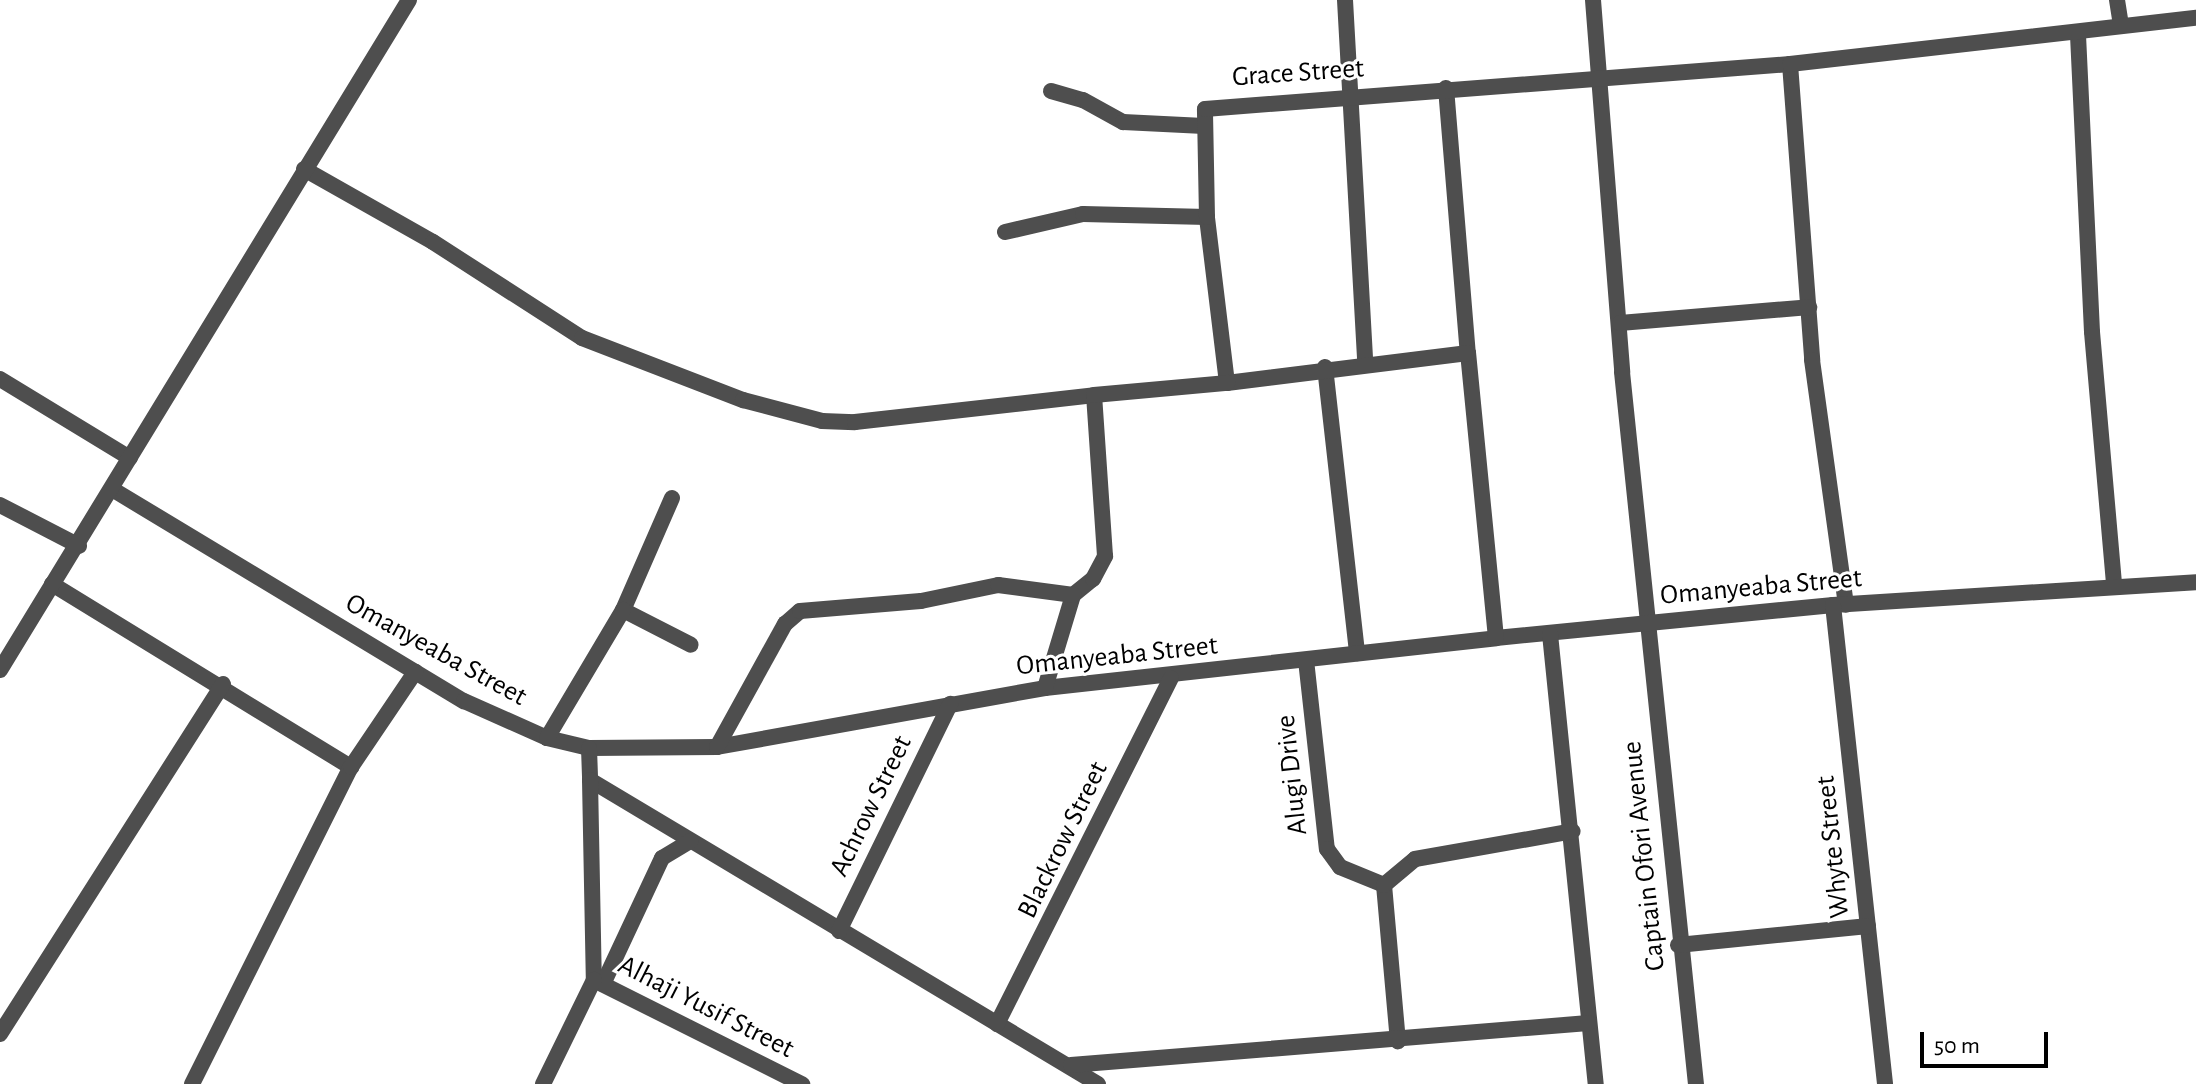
<!DOCTYPE html>
<style>
body{margin:0}
#map{position:relative;width:2196px;height:1084px;overflow:hidden;background:#fff;font-family:"Alegreya Sans",sans-serif}
div>[style]{position:absolute}
.minor>*{height:16px;margin:-8px;padding:0 8px;transform-origin:8px;border-radius:8px;background:#4e4e4e}
span{translate:-50% -50%;white-space:nowrap;text-align:center;line-height:1.15;-webkit-text-stroke:6px #fff;paint-order:stroke}
.street-label{font-size:28px;color:#000}
.scale{position:absolute;left:1920px;top:1032px;width:128px;height:36px;box-sizing:border-box;border:4px solid #000;border-top:0;padding-left:10px;font-size:24px;line-height:28px;white-space:nowrap;color:#000;-webkit-text-stroke:6px #fff;paint-order:stroke}
</style>
<div id="map">
<div class="minor">
<div style="left:1345px;top:0;width:363px;rotate:86.8deg"></div>
<div style="left:1593px;top:0;width:373px;rotate:85.5deg"></div>
<div style="left:1622px;top:372px;width:716px;rotate:84.07deg"></div>
<div style="left:2117px;top:0;width:26px;rotate:81deg"></div>
<div style="left:2078px;top:35px;width:297px;rotate:87.3deg"></div>
<div style="left:2092px;top:332px;width:254px;rotate:85deg"></div>
<div style="left:1790px;top:64px;width:297px;rotate:85.7deg"></div>
<div style="left:1812px;top:360px;width:247px;rotate:82.1deg"></div>
<div style="left:1446px;top:88px;width:266px;rotate:85.3deg"></div>
<div style="left:1051px;top:91px;width:33px;rotate:16deg"></div>
<div style="left:1083px;top:100px;width:46px;rotate:28.8deg"></div>
<div style="left:1123px;top:122px;width:81px;rotate:2.8deg"></div>
<div style="left:304px;top:169px;width:148px;rotate:29.5deg"></div>
<div style="left:433px;top:242px;width:177px;rotate:32.8deg"></div>
<div style="left:582px;top:338px;width:173px;rotate:21.1deg"></div>
<div style="left:743px;top:400px;width:82px;rotate:14.9deg"></div>
<div style="left:822px;top:421px;width:33px;rotate:2deg"></div>
<div style="left:855px;top:422px;width:241px;rotate:-6.4deg"></div>
<div style="left:1005px;top:232px;width:80px;rotate:-13deg"></div>
<div style="left:1083px;top:214px;width:124px;rotate:1.4deg"></div>
<div style="left:1620px;top:323px;width:190px;rotate:-4.8deg"></div>
<div style="left:1325px;top:367px;width:288px;rotate:83.6deg"></div>
<div style="left:0;top:379px;width:152px;rotate:31.3deg"></div>
<div style="left:112px;top:489px;width:411px;rotate:31.1deg"></div>
<div style="left:464px;top:701px;width:91px;rotate:24deg"></div>
<div style="left:547px;top:738px;width:43px;rotate:13.4deg"></div>
<div style="left:589px;top:748px;width:128px;rotate:-0.4deg"></div>
<div style="left:717px;top:747px;width:333px;rotate:-10.2deg"></div>
<div style="left:1045px;top:688px;width:454px;rotate:-6.3deg"></div>
<div style="left:1496px;top:638px;width:339px;rotate:-5.6deg"></div>
<div style="left:1833px;top:605px;width:364px;rotate:-3.6deg"></div>
<div style="left:672px;top:498px;width:122px;rotate:113.6deg"></div>
<div style="left:623px;top:610px;width:76px;rotate:27.2deg"></div>
<div style="left:0;top:505px;width:89px;rotate:27.4deg"></div>
<div style="left:52px;top:584px;width:351px;rotate:31.5deg"></div>
<div style="left:1833px;top:605px;width:482px;rotate:83.8deg"></div>
<div style="left:1550px;top:634px;width:452px;rotate:84.2deg"></div>
<div style="left:1496px;top:638px;width:286px;rotate:-95.6deg"></div>
<div style="left:1468px;top:353px;width:243px;rotate:172.9deg"></div>
<div style="left:1227px;top:383px;width:167px;rotate:-96.9deg"></div>
<div style="left:1207px;top:217px;width:108px;rotate:-91.1deg"></div>
<div style="left:1205px;top:109px;width:587px;rotate:-4.4deg"></div>
<div style="left:1790px;top:64px;width:409px;rotate:-6.5deg"></div>
<div style="left:1306px;top:660px;width:190px;rotate:83.7deg"></div>
<div style="left:1327px;top:849px;width:22px;rotate:54deg"></div>
<div style="left:1340px;top:867px;width:48px;rotate:22.2deg"></div>
<div style="left:1384px;top:885px;width:157px;rotate:84.9deg"></div>
<div style="left:0;top:670px;width:785px;rotate:-58.6deg"></div>
<div style="left:1045px;top:688px;width:97px;rotate:-73.2deg"></div>
<div style="left:1073px;top:595px;width:26px;rotate:-39deg"></div>
<div style="left:1093px;top:579px;width:26px;rotate:-62deg"></div>
<div style="left:1105px;top:556px;width:161px;rotate:-93.9deg"></div>
<div style="left:1094px;top:395px;width:134px;rotate:-5.2deg"></div>
<div style="left:547px;top:738px;width:149px;rotate:-59.3deg"></div>
<div style="left:717px;top:747px;width:141px;rotate:-61.1deg"></div>
<div style="left:785px;top:624px;width:20px;rotate:-41deg"></div>
<div style="left:800px;top:611px;width:121px;rotate:-4.7deg"></div>
<div style="left:921px;top:601px;width:79px;rotate:-11.7deg"></div>
<div style="left:998px;top:585px;width:76px;rotate:7.6deg"></div>
<div style="left:589px;top:748px;width:32px;rotate:88deg"></div>
<div style="left:590px;top:780px;width:592px;rotate:30.9deg"></div>
<div style="left:590px;top:780px;width:200px;rotate:88.9deg"></div>
<div style="left:594px;top:980px;width:233px;rotate:26.6deg"></div>
<div style="left:1384px;top:885px;width:40px;rotate:-40deg"></div>
<div style="left:1415px;top:859px;width:160px;rotate:-10deg"></div>
<div style="left:839px;top:931px;width:253px;rotate:-63.9deg"></div>
<div style="left:1678px;top:945px;width:191px;rotate:-5.7deg"></div>
<div style="left:603px;top:984px;width:139px;rotate:-64.9deg"></div>
<div style="left:662px;top:858px;width:33px;rotate:-31deg"></div>
<div style="left:997px;top:1024px;width:387px;rotate:-63.3deg"></div>
<div style="left:0;top:1034px;width:415px;rotate:-57.5deg"></div>
<div style="left:1071px;top:1065px;width:519px;rotate:-4.64deg"></div>
<div style="left:192px;top:1084px;width:355px;rotate:-63.4deg"></div>
<div style="left:351px;top:767px;width:115px;rotate:-56deg"></div>
<div style="left:543px;top:1084px;width:116px;rotate:-63.9deg"></div>
</div>
<div class="street-label">
<span style="left:1298px;top:73px;rotate:-4deg">Grace Street</span>
<span style="left:1761px;top:587px;rotate:-5deg">Omanyeaba Street</span>
<span style="left:436px;top:650px;rotate:29deg">Omanyeaba Street</span>
<span style="left:1117px;top:656px;rotate:-6deg">Omanyeaba Street</span>
<span style="left:1292px;top:775px;rotate:-96deg">Alugi Drive</span>
<span style="left:871px;top:806px;rotate:-64deg">Achrow Street</span>
<span style="left:1063px;top:840px;rotate:-64deg">Blackrow Street</span>
<span style="left:1833px;top:847px;rotate:-96deg">Whyte Street</span>
<span style="left:1644px;top:856px;rotate:-96deg">Captain Ofori Avenue</span>
<span style="left:706px;top:1007px;rotate:27deg">Alhaji Yusif Street</span>
</div>
<div class="scale">50 m</div>
</div>
